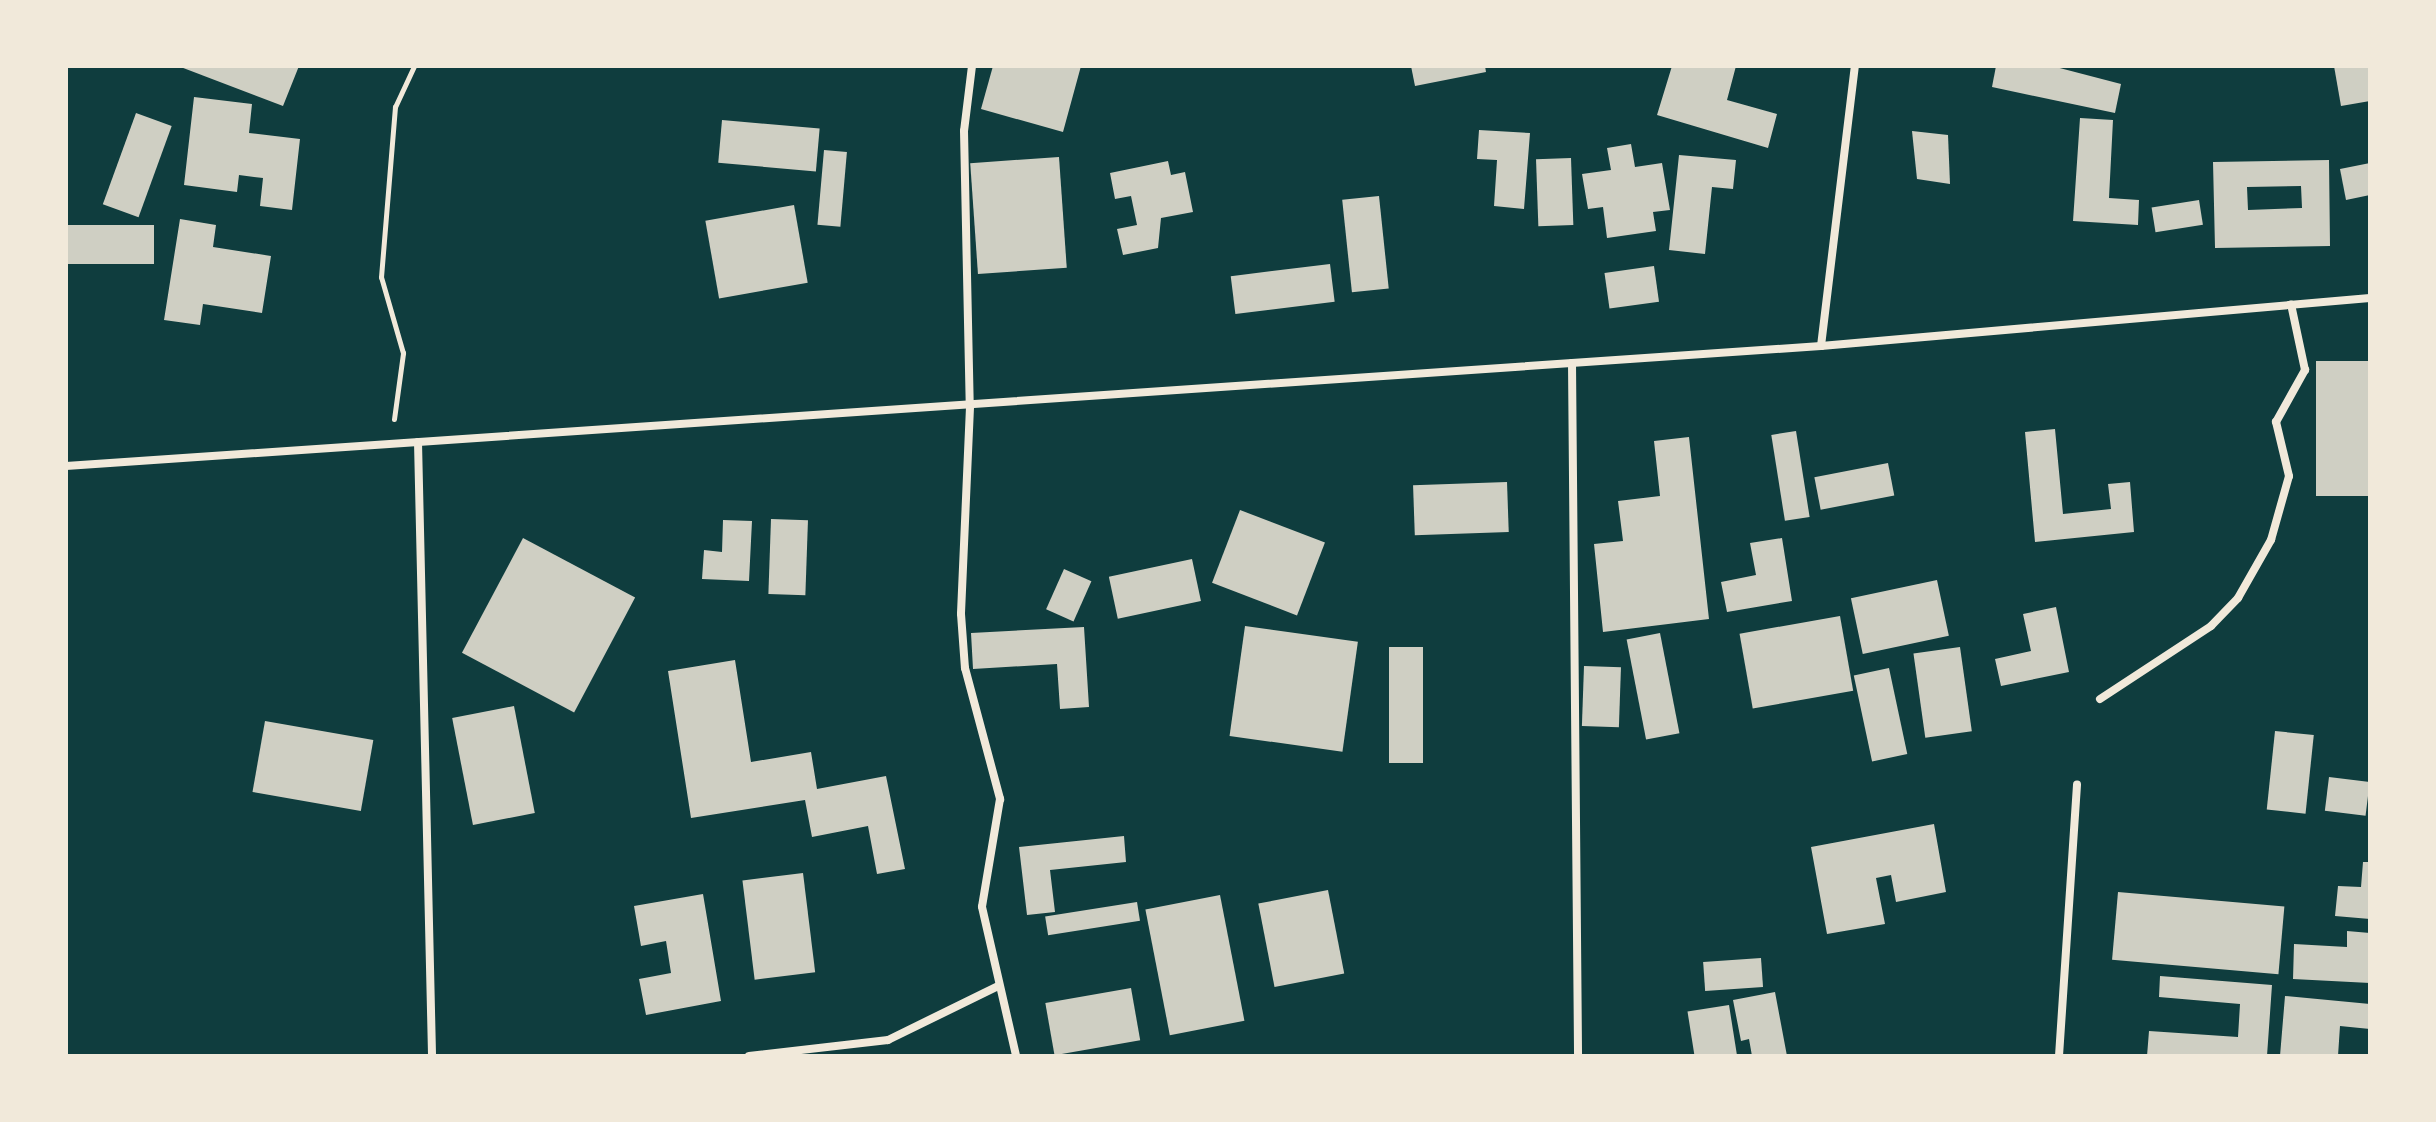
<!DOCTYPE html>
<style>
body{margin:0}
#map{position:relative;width:2436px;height:1122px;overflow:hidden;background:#0f3d3e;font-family:"IBM Plex Serif",serif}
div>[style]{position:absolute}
.building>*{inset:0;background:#cfcfc3;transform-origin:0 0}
.path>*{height:5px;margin:-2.5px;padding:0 2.5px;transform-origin:2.5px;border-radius:2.5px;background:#f1e9da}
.minor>*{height:8px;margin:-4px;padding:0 4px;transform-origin:4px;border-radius:4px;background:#f1e9da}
span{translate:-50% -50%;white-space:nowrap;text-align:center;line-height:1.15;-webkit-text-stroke:6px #f1e9da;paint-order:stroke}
.frame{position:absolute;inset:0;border:68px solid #f1e9da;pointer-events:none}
</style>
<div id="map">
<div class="building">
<div style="clip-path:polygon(178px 66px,299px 66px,283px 106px)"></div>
<div style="clip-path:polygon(993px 66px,1081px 66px,1063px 132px,981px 109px)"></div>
<div style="clip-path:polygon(1411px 66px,1485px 66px,1486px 72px,1415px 86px)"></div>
<div style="clip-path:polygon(1672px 66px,1736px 66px,1727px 100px,1777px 114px,1768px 148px,1657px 115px)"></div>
<div style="clip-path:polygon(1996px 66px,2052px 66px,2121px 84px,2115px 113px,1992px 87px)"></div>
<div style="clip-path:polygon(2334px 66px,2370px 66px,2370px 101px,2341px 106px)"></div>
<div style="clip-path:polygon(194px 97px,252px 104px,249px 133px,300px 139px,292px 210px,260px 206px,263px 178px,239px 175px,237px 192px,184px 185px)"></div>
<div style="left:136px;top:113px;width:38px;height:97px;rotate:20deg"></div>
<div style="clip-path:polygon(2080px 118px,2113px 120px,2109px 198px,2139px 200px,2138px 225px,2073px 221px)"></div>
<div style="left:722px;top:120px;width:98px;height:43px;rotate:5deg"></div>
<div style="clip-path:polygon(1479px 130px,1530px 133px,1524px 209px,1494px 206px,1497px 160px,1477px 159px)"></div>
<div style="clip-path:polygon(1912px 131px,1948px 135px,1950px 184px,1917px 179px)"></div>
<div style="clip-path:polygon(1631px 144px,1635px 167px,1662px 163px,1670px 210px,1653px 212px,1656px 231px,1607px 238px,1603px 207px,1588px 209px,1582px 174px,1611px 170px,1607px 148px)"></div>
<div style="left:824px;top:150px;width:23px;height:75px;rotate:5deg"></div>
<div style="clip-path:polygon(1679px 155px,1736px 160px,1733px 189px,1712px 187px,1705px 254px,1669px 250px)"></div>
<div style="left:1059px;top:157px;width:111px;height:89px;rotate:86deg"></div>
<div style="left:1571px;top:158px;width:67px;height:35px;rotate:88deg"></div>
<div style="clip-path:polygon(evenodd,2329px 160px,2330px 246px,2215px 248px,2213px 162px,2329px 160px,2301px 186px,2302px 208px,2248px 210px,2247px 187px,2301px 186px)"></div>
<div style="clip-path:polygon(1168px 161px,1171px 175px,1185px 172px,1193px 212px,1161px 218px,1158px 248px,1123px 255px,1117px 229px,1137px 225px,1131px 196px,1115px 199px,1110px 173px)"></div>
<div style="clip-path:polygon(2370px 163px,2370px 195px,2346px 200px,2340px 169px)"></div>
<div style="left:1379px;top:196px;width:93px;height:37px;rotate:84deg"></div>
<div style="left:2199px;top:200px;width:25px;height:48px;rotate:81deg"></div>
<div style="left:794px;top:205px;width:79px;height:90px;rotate:80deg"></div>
<div style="clip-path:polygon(180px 219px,216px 225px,213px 247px,271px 256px,262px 313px,203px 304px,200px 325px,164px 320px)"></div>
<div style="left:66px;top:225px;width:88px;height:39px"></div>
<div style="left:1330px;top:264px;width:38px;height:100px;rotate:83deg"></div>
<div style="left:1654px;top:266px;width:36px;height:50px;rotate:82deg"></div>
<div style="left:2316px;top:361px;width:54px;height:135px"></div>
<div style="clip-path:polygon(2055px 429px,2063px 514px,2111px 509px,2108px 484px,2130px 482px,2134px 532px,2035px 542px,2025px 432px)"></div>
<div style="left:1796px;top:431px;width:87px;height:25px;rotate:81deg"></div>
<div style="clip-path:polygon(1689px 437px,1709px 619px,1603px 632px,1594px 544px,1623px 541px,1618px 501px,1660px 496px,1654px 441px)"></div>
<div style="left:1888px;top:463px;width:33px;height:75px;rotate:79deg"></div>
<div style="left:1507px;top:482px;width:50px;height:94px;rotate:88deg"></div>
<div style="left:1240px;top:510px;width:91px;height:78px;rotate:21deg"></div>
<div style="left:771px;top:519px;width:37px;height:75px;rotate:2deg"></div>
<div style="clip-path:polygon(723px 520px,752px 521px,749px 581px,702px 579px,704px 550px,722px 552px)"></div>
<div style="left:523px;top:538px;width:127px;height:130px;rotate:28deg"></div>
<div style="clip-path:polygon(1782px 538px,1792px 601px,1727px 612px,1721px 582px,1756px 575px,1750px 543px)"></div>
<div style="left:1192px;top:559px;width:43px;height:85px;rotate:78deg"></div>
<div style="left:1064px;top:569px;width:30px;height:44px;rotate:24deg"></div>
<div style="left:1937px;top:580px;width:57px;height:88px;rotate:78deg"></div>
<div style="clip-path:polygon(2056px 607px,2069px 672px,2001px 686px,1995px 659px,2031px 651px,2023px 614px)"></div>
<div style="left:1840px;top:616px;width:76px;height:102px;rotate:80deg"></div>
<div style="left:1245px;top:626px;width:114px;height:111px;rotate:8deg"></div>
<div style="clip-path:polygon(1084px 627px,1089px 707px,1060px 709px,1057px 664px,973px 669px,971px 633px)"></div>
<div style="left:1660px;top:633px;width:102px;height:34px;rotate:79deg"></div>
<div style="left:1389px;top:647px;width:34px;height:116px"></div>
<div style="left:1960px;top:647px;width:85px;height:47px;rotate:82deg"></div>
<div style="clip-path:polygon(735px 660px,751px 762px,811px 752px,817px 789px,886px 776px,905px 869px,877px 874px,868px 826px,812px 837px,805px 800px,691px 818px,668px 671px)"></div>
<div style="left:1584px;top:666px;width:37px;height:60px;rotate:2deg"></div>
<div style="left:1889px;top:668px;width:88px;height:36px;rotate:78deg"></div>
<div style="left:514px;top:706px;width:109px;height:63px;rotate:79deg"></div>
<div style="left:265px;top:721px;width:110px;height:72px;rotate:10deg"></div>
<div style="left:2275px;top:731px;width:39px;height:79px;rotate:6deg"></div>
<div style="left:2329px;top:777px;width:41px;height:34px;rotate:7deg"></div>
<div style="clip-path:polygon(1934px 824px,1946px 892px,1896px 902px,1891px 875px,1876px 878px,1885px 924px,1827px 934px,1811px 847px)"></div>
<div style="clip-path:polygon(1124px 836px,1126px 862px,1050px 870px,1055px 912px,1027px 915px,1019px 847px)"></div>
<div style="clip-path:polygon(2363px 862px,2370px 862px,2370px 919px,2335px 916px,2338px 886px,2361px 887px)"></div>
<div style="left:803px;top:873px;width:100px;height:61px;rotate:83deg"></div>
<div style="left:1328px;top:890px;width:85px;height:71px;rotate:79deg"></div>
<div style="left:2118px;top:892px;width:167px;height:68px;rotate:5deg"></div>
<div style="clip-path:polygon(703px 894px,721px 1001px,646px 1015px,639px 979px,671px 973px,666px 941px,641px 946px,634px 906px)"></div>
<div style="left:1220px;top:895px;width:128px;height:76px;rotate:79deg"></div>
<div style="left:1137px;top:902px;width:19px;height:93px;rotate:81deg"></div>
<div style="clip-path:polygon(2347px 931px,2370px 933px,2370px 983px,2293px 979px,2294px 944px,2347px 947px)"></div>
<div style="left:1761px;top:958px;width:29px;height:58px;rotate:86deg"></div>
<div style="clip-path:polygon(2160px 976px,2272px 985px,2267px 1056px,2147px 1056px,2149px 1031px,2238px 1037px,2240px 1004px,2159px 997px)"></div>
<div style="left:1131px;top:988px;width:53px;height:87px;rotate:80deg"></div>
<div style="clip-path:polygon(1775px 992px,1787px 1056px,1752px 1056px,1749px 1039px,1741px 1041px,1733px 1000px)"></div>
<div style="clip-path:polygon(2285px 996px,2370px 1004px,2370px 1029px,2340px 1026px,2338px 1056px,2280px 1056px)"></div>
<div style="left:1729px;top:1005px;width:52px;height:42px;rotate:81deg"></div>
</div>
<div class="path">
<div style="left:394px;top:419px;width:67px;rotate:-82.2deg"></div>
<div style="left:403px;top:353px;width:79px;rotate:-106.1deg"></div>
<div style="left:381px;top:277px;width:171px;rotate:-85.3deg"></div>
<div style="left:395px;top:107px;width:45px;rotate:-65.1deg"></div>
</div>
<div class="minor">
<div style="left:972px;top:66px;width:65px;rotate:97deg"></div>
<div style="left:964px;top:131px;width:276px;rotate:88.8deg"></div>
<div style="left:970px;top:407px;width:207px;rotate:92.5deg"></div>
<div style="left:961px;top:614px;width:54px;rotate:85.8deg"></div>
<div style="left:965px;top:668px;width:136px;rotate:75deg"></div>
<div style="left:1000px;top:799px;width:109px;rotate:99.5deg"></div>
<div style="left:982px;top:907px;width:153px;rotate:77.1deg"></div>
<div style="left:1821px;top:346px;width:282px;rotate:-83.1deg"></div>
<div style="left:1572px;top:363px;width:693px;rotate:89.5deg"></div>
<div style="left:418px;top:442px;width:614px;rotate:88.69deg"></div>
<div style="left:66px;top:466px;width:1759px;rotate:-3.91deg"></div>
<div style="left:1821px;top:346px;width:551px;rotate:-5deg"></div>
<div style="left:2100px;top:699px;width:133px;rotate:-33.3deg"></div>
<div style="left:2211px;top:626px;width:39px;rotate:-46deg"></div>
<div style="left:2238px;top:598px;width:67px;rotate:-60.4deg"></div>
<div style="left:2271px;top:540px;width:66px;rotate:-74.3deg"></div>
<div style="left:2289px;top:476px;width:56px;rotate:-103.5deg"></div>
<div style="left:2276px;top:422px;width:60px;rotate:-60.9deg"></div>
<div style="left:2305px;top:370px;width:67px;rotate:-102deg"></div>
<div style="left:749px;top:1056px;width:140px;rotate:-6.6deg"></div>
<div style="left:888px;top:1040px;width:123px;rotate:-26.1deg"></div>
<div style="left:2059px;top:1056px;width:272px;rotate:-86.2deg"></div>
</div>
<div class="frame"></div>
</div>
